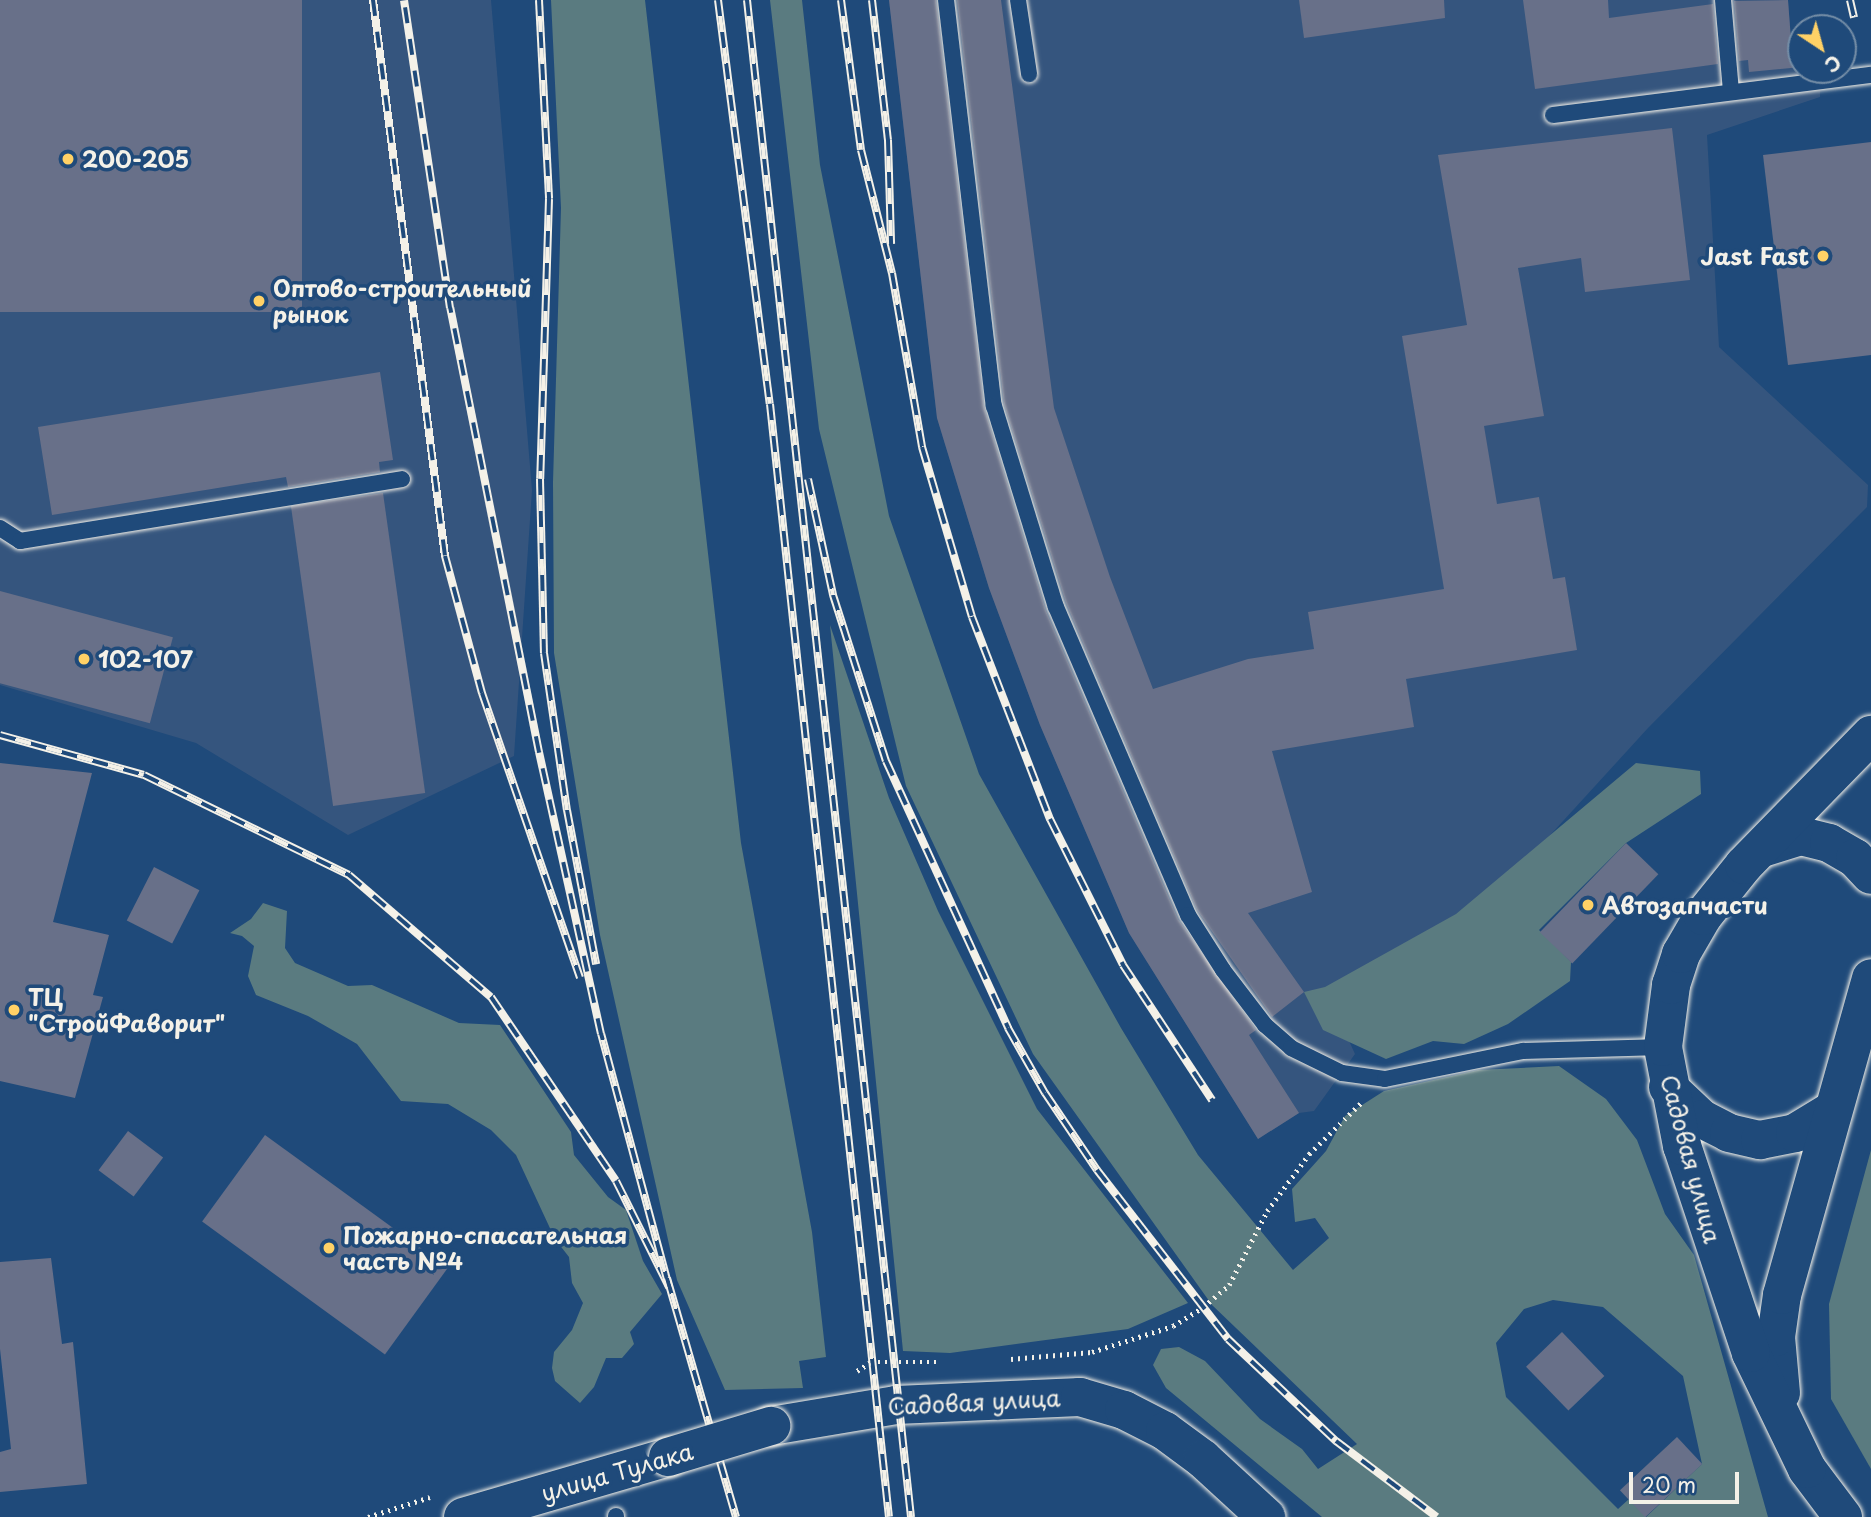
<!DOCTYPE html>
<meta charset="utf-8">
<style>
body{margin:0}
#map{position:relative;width:1871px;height:1517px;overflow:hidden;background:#1f4a7a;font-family:"Playpen Sans",sans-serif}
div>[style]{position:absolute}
.built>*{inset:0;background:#35557e}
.green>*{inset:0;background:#5a7b80}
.building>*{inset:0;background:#687089;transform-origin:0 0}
.path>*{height:4.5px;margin-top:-2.25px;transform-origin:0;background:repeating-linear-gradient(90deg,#f4f1e8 0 2px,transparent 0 7px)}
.roads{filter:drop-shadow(0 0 2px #f4f1e8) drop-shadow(0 0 2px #f4f1e8)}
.service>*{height:16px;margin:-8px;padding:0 8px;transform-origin:8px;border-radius:8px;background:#1f4a7a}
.tertiary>*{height:38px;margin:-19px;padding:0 19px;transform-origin:19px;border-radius:19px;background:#1f4a7a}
.rail>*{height:8px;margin-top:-4px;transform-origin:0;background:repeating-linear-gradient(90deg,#1f4a7a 0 16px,#f4f1e8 0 32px);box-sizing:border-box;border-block:2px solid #f4f1e8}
.bridges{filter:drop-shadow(0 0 2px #f4f1e8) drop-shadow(0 0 2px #f4f1e8)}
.tertiary-bridge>*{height:38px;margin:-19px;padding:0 19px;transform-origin:19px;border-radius:19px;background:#1f4a7a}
.dots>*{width:19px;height:19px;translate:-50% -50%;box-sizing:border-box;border:4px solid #1f4a7a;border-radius:50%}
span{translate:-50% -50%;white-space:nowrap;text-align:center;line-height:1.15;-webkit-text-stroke:7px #1f4a7a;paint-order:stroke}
.poi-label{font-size:23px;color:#f4f1e8;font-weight:700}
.left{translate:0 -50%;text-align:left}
.right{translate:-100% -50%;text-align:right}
.street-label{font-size:23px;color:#f4f1e8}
.north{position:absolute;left:1787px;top:14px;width:70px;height:70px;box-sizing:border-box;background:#1f4a7a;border:2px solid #748da6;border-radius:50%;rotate:144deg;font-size:19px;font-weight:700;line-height:28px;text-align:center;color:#f4f1e8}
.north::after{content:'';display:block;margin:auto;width:24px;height:32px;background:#ffd166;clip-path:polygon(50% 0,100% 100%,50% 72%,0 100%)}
.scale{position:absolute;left:1629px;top:1472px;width:110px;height:32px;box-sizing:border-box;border:4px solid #f4f1e8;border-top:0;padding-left:9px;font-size:21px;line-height:24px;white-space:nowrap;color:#f4f1e8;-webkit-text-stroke:5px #1f4a7a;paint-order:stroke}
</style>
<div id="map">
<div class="built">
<div style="clip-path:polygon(0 0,491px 0,532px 490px,514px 756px,348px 835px,196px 743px,0 685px)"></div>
<div style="clip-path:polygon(889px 0,1788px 0,1791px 40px,1801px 39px,1801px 70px,1821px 70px,1820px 97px,1707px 135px,1719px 347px,1868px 485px,1867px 507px,1648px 728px,1397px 1003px,1325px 988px,1355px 1054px,1314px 1111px,1299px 1113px,1258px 1139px,1129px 933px,1040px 725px,989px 588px,937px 418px)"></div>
</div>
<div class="green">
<div style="clip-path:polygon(551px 0,645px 0,741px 843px,812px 1232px,826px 1357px,799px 1361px,803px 1388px,725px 1390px,677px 1280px,600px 935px,554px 653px,553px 482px,561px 208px)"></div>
<div style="clip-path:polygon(evenodd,770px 0,802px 0,820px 165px,889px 516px,979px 774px,1121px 1028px,1198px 1155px,1293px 1270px,1329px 1238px,1315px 1218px,1295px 1222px,1292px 1189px,1326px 1151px,1345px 1116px,1384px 1091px,1478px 1070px,1559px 1066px,1606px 1099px,1637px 1140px,1665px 1214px,1694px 1255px,1768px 1517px,1322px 1517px,1166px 1388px,1153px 1365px,1161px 1349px,1179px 1347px,1205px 1361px,1260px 1419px,1302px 1449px,1318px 1469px,1357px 1444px,1212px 1305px,1033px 1054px,906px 786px,819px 429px,770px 0,1553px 1300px,1603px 1307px,1683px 1376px,1702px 1464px,1646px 1517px,1629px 1499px,1618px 1509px,1506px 1397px,1496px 1343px,1524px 1309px,1553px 1300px)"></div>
<div style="clip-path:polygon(830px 625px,889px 798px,938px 911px,1037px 1109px,1188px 1303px,1128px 1329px,950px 1353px,903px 1351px)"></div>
<div style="clip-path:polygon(1636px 763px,1700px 771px,1701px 794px,1626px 843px,1539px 930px,1571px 962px,1570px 981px,1508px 1024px,1464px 1044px,1433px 1041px,1386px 1059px,1323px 1030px,1304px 992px,1325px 987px,1456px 914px)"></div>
<div style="clip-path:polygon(263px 903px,287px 911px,285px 948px,295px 963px,348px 986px,372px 985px,459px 1023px,500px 1025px,571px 1132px,574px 1155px,608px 1197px,626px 1210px,643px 1261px,662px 1294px,630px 1332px,634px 1344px,622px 1358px,606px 1358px,594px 1387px,580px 1403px,555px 1381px,552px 1368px,554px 1352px,572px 1330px,583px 1303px,572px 1283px,569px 1257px,555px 1239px,516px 1155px,491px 1130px,448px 1104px,401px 1101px,357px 1044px,308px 1016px,256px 995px,248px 976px,254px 946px,242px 936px,230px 933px,251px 919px)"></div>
<div style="clip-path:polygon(1871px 1150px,1871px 1469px,1831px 1399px,1829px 1304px)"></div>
</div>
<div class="building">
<div style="left:0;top:0;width:302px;height:312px"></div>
<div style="clip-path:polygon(889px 0,936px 0,984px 407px,1046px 611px,1178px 919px,1256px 1030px,1249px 1035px,1299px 1113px,1258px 1139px,1129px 933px,1040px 725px,989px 588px,937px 418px)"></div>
<div style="clip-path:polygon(957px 0,1001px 0,1054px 408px,1110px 577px,1153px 689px,1248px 659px,1314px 649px,1308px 612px,1444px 589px,1402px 336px,1467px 325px,1438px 155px,1672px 128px,1690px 280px,1585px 292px,1581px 258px,1518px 268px,1544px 416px,1484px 426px,1497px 504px,1539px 497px,1553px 579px,1565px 577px,1577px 650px,1406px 679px,1414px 727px,1272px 751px,1312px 892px,1248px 913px,1304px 992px,1272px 1017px,1197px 910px,1066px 603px,1004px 404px)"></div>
<div style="clip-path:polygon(1299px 0,1444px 0,1445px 18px,1304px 38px)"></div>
<div style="clip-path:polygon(1523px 0,1608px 0,1609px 18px,1713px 4px,1718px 64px,1535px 89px)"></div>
<div style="clip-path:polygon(1788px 0,1791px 40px,1801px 39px,1801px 67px,1749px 72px,1748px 60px,1739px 61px,1734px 1px)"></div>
<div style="clip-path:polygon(1871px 142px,1871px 355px,1788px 365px,1763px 155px)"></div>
<div style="clip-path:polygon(380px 372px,393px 460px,379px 462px,380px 472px,288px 487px,286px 477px,52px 515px,38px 427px)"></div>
<div style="left:383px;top:493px;width:303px;height:93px;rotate:82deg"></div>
<div style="left:0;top:591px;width:179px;height:89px;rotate:15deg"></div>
<div style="clip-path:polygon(0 763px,92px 773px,53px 922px,109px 935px,93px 995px,103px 997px,75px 1098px,0 1081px)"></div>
<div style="left:1626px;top:843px;width:45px;height:124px;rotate:44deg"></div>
<div style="left:154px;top:867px;width:51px;height:60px;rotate:27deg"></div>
<div style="left:128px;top:1131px;width:44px;height:49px;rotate:37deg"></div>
<div style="left:265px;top:1135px;width:226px;height:107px;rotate:36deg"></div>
<div style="clip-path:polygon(51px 1258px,62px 1344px,73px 1342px,87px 1484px,0 1492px,0 1452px,11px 1449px,0 1349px,0 1262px)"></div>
<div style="left:1562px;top:1332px;width:61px;height:50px;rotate:46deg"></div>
<div style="left:1677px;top:1437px;width:37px;height:78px;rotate:47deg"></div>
</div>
<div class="path">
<div style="left:1011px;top:1359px;width:81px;rotate:-4.9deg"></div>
<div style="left:1092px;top:1352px;width:85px;rotate:-17.8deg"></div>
<div style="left:1173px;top:1326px;width:36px;rotate:-32deg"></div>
<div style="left:1203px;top:1307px;width:34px;rotate:-40deg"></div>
<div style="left:1229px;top:1285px;width:83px;rotate:-62.8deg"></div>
<div style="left:1267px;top:1211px;width:71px;rotate:-53.6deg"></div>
<div style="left:1309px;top:1154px;width:74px;rotate:-44.5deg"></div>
<div style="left:857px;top:1371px;width:17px;rotate:-33deg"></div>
<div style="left:871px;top:1362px;width:69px"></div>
<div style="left:368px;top:1517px;width:65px;rotate:-17.9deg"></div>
</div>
<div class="roads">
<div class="service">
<div style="left:946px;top:0;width:409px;rotate:83.3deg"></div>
<div style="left:994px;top:406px;width:210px;rotate:72.9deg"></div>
<div style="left:1056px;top:607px;width:335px;rotate:66.8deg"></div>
<div style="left:1188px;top:915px;width:65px;rotate:57.5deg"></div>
<div style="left:1223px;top:970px;width:69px;rotate:52.6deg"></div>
<div style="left:1265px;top:1025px;width:35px;rotate:41deg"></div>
<div style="left:1291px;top:1048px;width:57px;rotate:26.1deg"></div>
<div style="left:1342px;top:1073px;width:43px;rotate:7.9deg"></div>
<div style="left:1385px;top:1079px;width:141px;rotate:-11.5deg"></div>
<div style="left:1523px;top:1051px;width:140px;rotate:-1.6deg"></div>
<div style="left:1018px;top:0;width:75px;rotate:81.5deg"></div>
<div style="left:1723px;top:0;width:91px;rotate:85deg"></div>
<div style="left:1553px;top:115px;width:321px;rotate:-7.2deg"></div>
<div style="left:0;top:528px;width:24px;rotate:33deg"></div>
<div style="left:20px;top:541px;width:387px;rotate:-9.2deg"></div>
<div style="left:616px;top:1516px;width:1px;rotate:90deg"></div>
</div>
<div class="tertiary">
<div style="left:1762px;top:848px;width:41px;rotate:-17.1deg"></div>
<div style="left:1801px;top:836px;width:29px;rotate:14deg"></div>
<div style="left:1829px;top:843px;width:30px;rotate:30deg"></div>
<div style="left:1855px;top:858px;width:23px;rotate:47deg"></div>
<div style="left:1668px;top:1087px;width:47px;rotate:43.3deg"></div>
<div style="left:1702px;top:1119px;width:30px;rotate:27deg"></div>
<div style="left:1729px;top:1133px;width:32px;rotate:13deg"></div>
<div style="left:1760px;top:1140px;width:36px;rotate:-11deg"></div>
<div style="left:1795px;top:1133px;width:42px;rotate:-31.4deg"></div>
<div style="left:1781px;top:1393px;width:56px;rotate:-95.1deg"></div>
<div style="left:1776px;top:1337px;width:42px;rotate:-81.9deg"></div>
<div style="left:1782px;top:1295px;width:329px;rotate:-74.3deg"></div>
<div style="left:771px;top:1426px;width:127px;rotate:-9.5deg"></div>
<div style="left:896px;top:1405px;width:184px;rotate:-2.5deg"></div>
<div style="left:1080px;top:1397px;width:46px;rotate:16.5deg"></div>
<div style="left:1124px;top:1410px;width:46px;rotate:27.1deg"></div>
<div style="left:1165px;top:1431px;width:47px;rotate:36.4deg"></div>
<div style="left:1203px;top:1459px;width:86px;rotate:42.6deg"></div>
<div style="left:463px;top:1517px;width:214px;rotate:-16.3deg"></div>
<div style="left:1843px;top:1517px;width:60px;rotate:-126.9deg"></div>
<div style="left:1807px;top:1469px;width:129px;rotate:-115.8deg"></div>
<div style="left:1751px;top:1353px;width:218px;rotate:-108.4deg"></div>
<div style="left:1682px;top:1146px;width:101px;rotate:-100.9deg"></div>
<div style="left:1663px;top:1047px;width:63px;rotate:-82.6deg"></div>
<div style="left:1671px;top:985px;width:33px;rotate:-72deg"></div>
<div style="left:1681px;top:954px;width:44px;rotate:-59.9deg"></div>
<div style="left:1703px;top:916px;width:65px;rotate:-51.2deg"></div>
<div style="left:1744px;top:865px;width:182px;rotate:-45.7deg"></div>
</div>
</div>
<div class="rail">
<div style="left:373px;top:0;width:561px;rotate:82.62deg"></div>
<div style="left:445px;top:556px;width:142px;rotate:74.9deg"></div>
<div style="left:482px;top:693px;width:301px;rotate:71deg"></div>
<div style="left:539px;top:0;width:199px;rotate:87.1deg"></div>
<div style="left:549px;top:199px;width:280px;rotate:91.8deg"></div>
<div style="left:540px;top:479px;width:174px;rotate:88.7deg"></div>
<div style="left:544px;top:653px;width:159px;rotate:81.7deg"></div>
<div style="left:567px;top:810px;width:157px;rotate:79.3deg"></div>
<div style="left:718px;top:0;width:407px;rotate:82.7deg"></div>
<div style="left:770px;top:404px;width:1119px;rotate:83.9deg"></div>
<div style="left:747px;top:0;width:1526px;rotate:83.83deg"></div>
<div style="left:841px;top:0;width:151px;rotate:82.4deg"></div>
<div style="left:861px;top:150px;width:127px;rotate:75.9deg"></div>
<div style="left:892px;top:273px;width:177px;rotate:80.2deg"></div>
<div style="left:922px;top:447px;width:177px;rotate:73.6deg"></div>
<div style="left:972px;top:617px;width:217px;rotate:68.9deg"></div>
<div style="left:1050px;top:819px;width:163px;rotate:63.4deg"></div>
<div style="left:1123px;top:965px;width:162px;rotate:56.6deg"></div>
<div style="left:872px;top:0;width:141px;rotate:83.5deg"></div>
<div style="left:888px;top:140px;width:104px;rotate:88.3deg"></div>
<div style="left:1850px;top:0;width:18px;rotate:77deg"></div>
<div style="left:808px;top:479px;width:119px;rotate:77.8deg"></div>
<div style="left:833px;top:595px;width:174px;rotate:72.3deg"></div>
<div style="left:886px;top:761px;width:294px;rotate:65.4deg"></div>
<div style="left:1008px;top:1028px;width:75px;rotate:60.4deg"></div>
<div style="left:1045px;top:1093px;width:93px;rotate:56deg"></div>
<div style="left:1097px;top:1170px;width:214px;rotate:52.2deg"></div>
<div style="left:1228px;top:1339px;width:149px;rotate:43.4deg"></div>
<div style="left:1336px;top:1441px;width:126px;rotate:37deg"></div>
<div style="left:0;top:735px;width:149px;rotate:15.5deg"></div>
<div style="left:144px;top:775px;width:228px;rotate:26deg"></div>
<div style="left:349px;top:875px;width:187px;rotate:40.7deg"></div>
<div style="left:491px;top:997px;width:222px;rotate:55.8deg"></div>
<div style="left:616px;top:1181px;width:119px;rotate:63.4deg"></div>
<div style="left:669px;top:1287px;width:262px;rotate:-105deg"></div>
<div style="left:601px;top:1034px;width:289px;rotate:-102.4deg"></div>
<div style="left:539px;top:752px;width:453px;rotate:-101.3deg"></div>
<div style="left:450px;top:308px;width:311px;rotate:-98.5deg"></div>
<div style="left:667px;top:1278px;width:249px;rotate:73.9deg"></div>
</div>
<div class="bridges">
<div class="tertiary-bridge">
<div style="left:668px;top:1457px;width:108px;rotate:-16.8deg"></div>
</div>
</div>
<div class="dots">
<div style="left:68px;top:159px;background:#ffd166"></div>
<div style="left:1823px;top:256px;background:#ffd166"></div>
<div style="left:259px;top:301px;background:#ffd166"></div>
<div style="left:84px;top:659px;background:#ffd166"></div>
<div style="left:1588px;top:905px;background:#ffd166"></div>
<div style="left:14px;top:1010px;background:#ffd166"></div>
<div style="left:329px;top:1248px;background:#ffd166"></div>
</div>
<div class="poi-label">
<span class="left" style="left:82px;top:159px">200-205</span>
<span class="right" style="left:1809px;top:256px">Jast Fast</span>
<span class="left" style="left:273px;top:301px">Оптово-строительный<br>рынок</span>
<span class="left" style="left:98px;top:659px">102-107</span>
<span class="left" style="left:1602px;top:905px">Автозапчасти</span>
<span class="left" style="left:28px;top:1010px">ТЦ<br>"СтройФаворит"</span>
<span class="left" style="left:343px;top:1248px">Пожарно-спасательная<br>часть №4</span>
</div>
<div class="street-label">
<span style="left:1691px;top:1159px;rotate:75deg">Садовая улица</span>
<span style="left:974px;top:1402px;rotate:-3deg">Садовая улица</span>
<span style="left:617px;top:1472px;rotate:-16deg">улица Тулака</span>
</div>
<div class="north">С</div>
<div class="scale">20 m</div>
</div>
